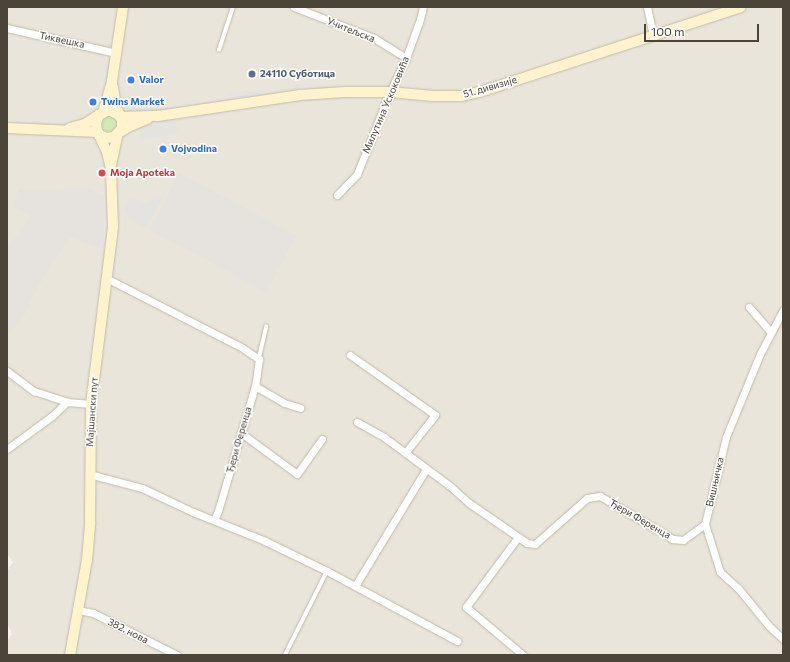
<!DOCTYPE html>
<meta charset="utf-8">
<style>
body{margin:0}
#map{position:relative;width:790px;height:662px;overflow:hidden;background:#f6f3ec;font-family:Commissioner,sans-serif}
div>[style]{position:absolute}
.residential>*{inset:0;background:#eae5da}
.industrial>*{inset:0;background:#e6e2dd;transform-origin:0 0}
.green>*{inset:0;background:#d2eab5}
.round{border-radius:50%}
.parking>*{inset:0;background:#e5e3e0;transform-origin:0 0}
.roads{filter:drop-shadow(0 0 1px #c2bbae) drop-shadow(0 0 1px #c2bbae)}
.lane>*{height:3.5px;margin:-1.75px;padding:0 1.75px;transform-origin:1.75px;border-radius:1.75px;background:#fff}
.street>*{height:7px;margin:-3.5px;padding:0 3.5px;transform-origin:3.5px;border-radius:3.5px;background:#fff}
.secondary>*{height:10px;margin:-5px;padding:0 5px;transform-origin:5px;border-radius:5px;background:#fff3cd}
.dots>*{width:11px;height:11px;translate:-50% -50%;box-sizing:border-box;border:2px solid #fff;border-radius:50%}
span{translate:-50% -50%;white-space:nowrap;text-align:center;line-height:1.15;-webkit-text-stroke:3px #fff;paint-order:stroke}
.street-label{font-size:10px;color:#4b4439}
.service-label{font-size:10px;color:#4e5e75;font-weight:700}
.left{translate:0 -50%;text-align:left}
.shop-label{font-size:10px;color:#366cbe;font-weight:700}
.health-label{font-size:10px;color:#be3a42;font-weight:700}
.frame{position:absolute;inset:0;border:8px solid #4b4439;pointer-events:none}
.scale{position:absolute;left:644px;top:24px;width:115px;height:18px;box-sizing:border-box;border:2px solid #4b4439;border-top:0;padding-left:5px;font-size:12px;line-height:14px;white-space:nowrap;color:#4b4439;-webkit-text-stroke:3px #fff;paint-order:stroke}
</style>
<div id="map">
<div class="residential">
<div style="clip-path:polygon(7px 7px,783px 7px,783px 655px,7px 655px,7px 641px,12px 634px,7px 623px,7px 571px,13px 562px,7px 554px)"></div>
</div>
<div class="industrial">
<div style="left:179px;top:173px;width:133px;height:64px;rotate:28deg"></div>
<div style="clip-path:polygon(73px 188px,88px 188px,105px 197px,103px 249px,70px 237px,37px 288px,24px 316px,7px 336px,7px 249px,31px 217px,13px 206px,19px 189px,41px 190px)"></div>
</div>
<div class="green">
<div class="round" style="left:100px;top:116px;width:18px;height:18px"></div>
</div>
<div class="parking">
<div style="left:263px;top:89px;width:10px;height:35px;rotate:84deg"></div>
<div style="clip-path:polygon(123px 102px,162px 110px,163px 113px,129px 113px)"></div>
<div style="left:175px;top:119px;width:14px;height:37px;rotate:78deg"></div>
<div style="clip-path:polygon(153px 196px,164px 197px,146px 228px,129px 219px,124px 209px,125px 203px,132px 199px,138px 199px,147px 204px)"></div>
</div>
<div class="roads">
<div class="lane">
<div style="left:219px;top:50px;width:45px;rotate:-72deg"></div>
<div style="left:259px;top:358px;width:32px;rotate:-77deg"></div>
<div style="left:285px;top:655px;width:94px;rotate:-63.4deg"></div>
</div>
<div class="street">
<div style="left:294px;top:7px;width:86px;rotate:21.2deg"></div>
<div style="left:374px;top:38px;width:38px;rotate:32deg"></div>
<div style="left:647px;top:7px;width:29px;rotate:78deg"></div>
<div style="left:7px;top:28px;width:112px;rotate:12.9deg"></div>
<div style="left:337px;top:195px;width:29px;rotate:-46deg"></div>
<div style="left:357px;top:174px;width:88px;rotate:-68.1deg"></div>
<div style="left:390px;top:92px;width:38px;rotate:-65deg"></div>
<div style="left:406px;top:58px;width:37px;rotate:-70deg"></div>
<div style="left:419px;top:23px;width:16px;rotate:-76deg"></div>
<div style="left:108px;top:279px;width:149px;rotate:27.1deg"></div>
<div style="left:241px;top:347px;width:22px;rotate:34deg"></div>
<div style="left:259px;top:359px;width:27px;rotate:98deg"></div>
<div style="left:255px;top:386px;width:130px;rotate:106.5deg"></div>
<div style="left:218px;top:511px;width:10px;rotate:114deg"></div>
<div style="left:749px;top:307px;width:33px;rotate:49deg"></div>
<div style="left:783px;top:310px;width:50px;rotate:117.6deg"></div>
<div style="left:760px;top:354px;width:90px;rotate:112.3deg"></div>
<div style="left:726px;top:437px;width:89px;rotate:103.6deg"></div>
<div style="left:705px;top:524px;width:50px;rotate:72.6deg"></div>
<div style="left:720px;top:572px;width:24px;rotate:42deg"></div>
<div style="left:738px;top:588px;width:49px;rotate:50.8deg"></div>
<div style="left:769px;top:626px;width:19px;rotate:43deg"></div>
<div style="left:350px;top:355px;width:104px;rotate:35.2deg"></div>
<div style="left:435px;top:415px;width:48px;rotate:128.3deg"></div>
<div style="left:7px;top:371px;width:34px;rotate:37deg"></div>
<div style="left:34px;top:391px;width:35px;rotate:18deg"></div>
<div style="left:67px;top:402px;width:24px;rotate:5deg"></div>
<div style="left:255px;top:386px;width:34px;rotate:30deg"></div>
<div style="left:284px;top:403px;width:17px;rotate:17deg"></div>
<div style="left:357px;top:422px;width:31px;rotate:29deg"></div>
<div style="left:384px;top:437px;width:82px;rotate:36.6deg"></div>
<div style="left:450px;top:486px;width:25px;rotate:42deg"></div>
<div style="left:469px;top:503px;width:70px;rotate:34.6deg"></div>
<div style="left:527px;top:543px;width:8px;rotate:7deg"></div>
<div style="left:535px;top:544px;width:69px;rotate:-41.5deg"></div>
<div style="left:587px;top:498px;width:13px;rotate:-9deg"></div>
<div style="left:600px;top:496px;width:85px;rotate:30.5deg"></div>
<div style="left:673px;top:539px;width:10px;rotate:6deg"></div>
<div style="left:683px;top:540px;width:27px;rotate:-36deg"></div>
<div style="left:241px;top:433px;width:69px;rotate:36.2deg"></div>
<div style="left:297px;top:474px;width:43px;rotate:-54.5deg"></div>
<div style="left:7px;top:449px;width:56px;rotate:-36.3deg"></div>
<div style="left:52px;top:416px;width:21px;rotate:-43deg"></div>
<div style="left:89px;top:474px;width:55px;rotate:14.8deg"></div>
<div style="left:142px;top:488px;width:56px;rotate:25.2deg"></div>
<div style="left:193px;top:512px;width:78px;rotate:21.9deg"></div>
<div style="left:265px;top:541px;width:69px;rotate:25.8deg"></div>
<div style="left:327px;top:571px;width:148px;rotate:28.3deg"></div>
<div style="left:518px;top:537px;width:87px;rotate:126.6deg"></div>
<div style="left:466px;top:607px;width:75px;rotate:40.1deg"></div>
<div style="left:355px;top:586px;width:137px;rotate:-58.7deg"></div>
<div style="left:78px;top:610px;width:15px;rotate:11deg"></div>
<div style="left:93px;top:613px;width:94px;rotate:26.6deg"></div>
</div>
<div class="secondary">
<div style="left:103px;top:113px;width:33px;rotate:-74deg"></div>
<div style="left:112px;top:81px;width:75px;rotate:-81.5deg"></div>
<div style="left:120px;top:117px;width:38px;rotate:-2deg"></div>
<div style="left:158px;top:116px;width:144px;rotate:-8.4deg"></div>
<div style="left:300px;top:95px;width:45px;rotate:-3.8deg"></div>
<div style="left:345px;top:92px;width:45px"></div>
<div style="left:390px;top:92px;width:43px;rotate:5.3deg"></div>
<div style="left:433px;top:96px;width:29px"></div>
<div style="left:462px;top:96px;width:18px;rotate:-13deg"></div>
<div style="left:480px;top:92px;width:274px;rotate:-18deg"></div>
<div style="left:7px;top:128px;width:91px;rotate:2.5deg"></div>
<div style="left:70px;top:128px;width:16px;rotate:-15deg"></div>
<div style="left:85px;top:124px;width:17px;rotate:-33deg"></div>
<div style="left:120px;top:132px;width:9px;rotate:-32deg"></div>
<div style="left:128px;top:127px;width:21px;rotate:-23deg"></div>
<div style="left:99px;top:134px;width:8px;rotate:30deg"></div>
<div style="left:106px;top:138px;width:8px;rotate:-7deg"></div>
<div style="left:114px;top:137px;width:12px;rotate:-48deg"></div>
<div style="left:122px;top:128px;width:9px;rotate:-90deg"></div>
<div style="left:122px;top:119px;width:13px;rotate:-119deg"></div>
<div style="left:116px;top:108px;width:21px;rotate:-98deg"></div>
<div style="left:111px;top:165px;width:30px;rotate:-78deg"></div>
<div style="left:70px;top:655px;width:97px;rotate:-79.9deg"></div>
<div style="left:87px;top:560px;width:38px;rotate:-85deg"></div>
<div style="left:90px;top:522px;width:118px;rotate:-89.5deg"></div>
<div style="left:91px;top:404px;width:178px;rotate:-82.9deg"></div>
<div style="left:113px;top:227px;width:58px;rotate:-92deg"></div>
<div style="left:111px;top:169px;width:17px;rotate:-103deg"></div>
<div style="left:107px;top:152px;width:23px;rotate:-115deg"></div>
<div style="left:97px;top:131px;width:8px;rotate:-97deg"></div>
<div style="left:96px;top:123px;width:9px;rotate:-69deg"></div>
<div style="left:99px;top:115px;width:9px;rotate:-27deg"></div>
<div style="left:107px;top:111px;width:4px"></div>
<div style="left:111px;top:111px;width:9px;rotate:27deg"></div>
</div>
</div>
<div class="dots">
<div style="left:252px;top:74px;background:#5c6f8a"></div>
<div style="left:131px;top:80px;background:#3f7fe0"></div>
<div style="left:93px;top:102px;background:#3f7fe0"></div>
<div style="left:163px;top:149px;background:#3f7fe0"></div>
<div style="left:102px;top:173px;background:#e0444e"></div>
</div>
<div class="street-label">
<span style="left:351px;top:30px;rotate:22deg">Учитељска</span>
<span style="left:62px;top:40px;rotate:12deg">Тиквешка</span>
<span style="left:490px;top:87px;rotate:-16deg">51. дивизије</span>
<span style="left:386px;top:105px;rotate:-67deg">Милутина Ускоковића</span>
<span style="left:92px;top:412px;rotate:-86deg">Мајшански пут</span>
<span style="left:239px;top:440px;rotate:-74deg">Ђери Ференца</span>
<span style="left:715px;top:482px;rotate:-77deg">Вишњичка</span>
<span style="left:640px;top:519px;rotate:30deg">Ђери Ференца</span>
<span style="left:128px;top:631px;rotate:27deg">382. нова</span>
</div>
<div class="service-label">
<span class="left" style="left:260px;top:74px">24110 Суботица</span>
</div>
<div class="shop-label">
<span class="left" style="left:139px;top:80px">Valor</span>
<span class="left" style="left:101px;top:102px">Twins Market</span>
<span class="left" style="left:171px;top:149px">Vojvodina</span>
</div>
<div class="health-label">
<span class="left" style="left:110px;top:173px">Moja Apoteka</span>
</div>
<div class="frame"></div>
<div class="scale">100 m</div>
</div>
